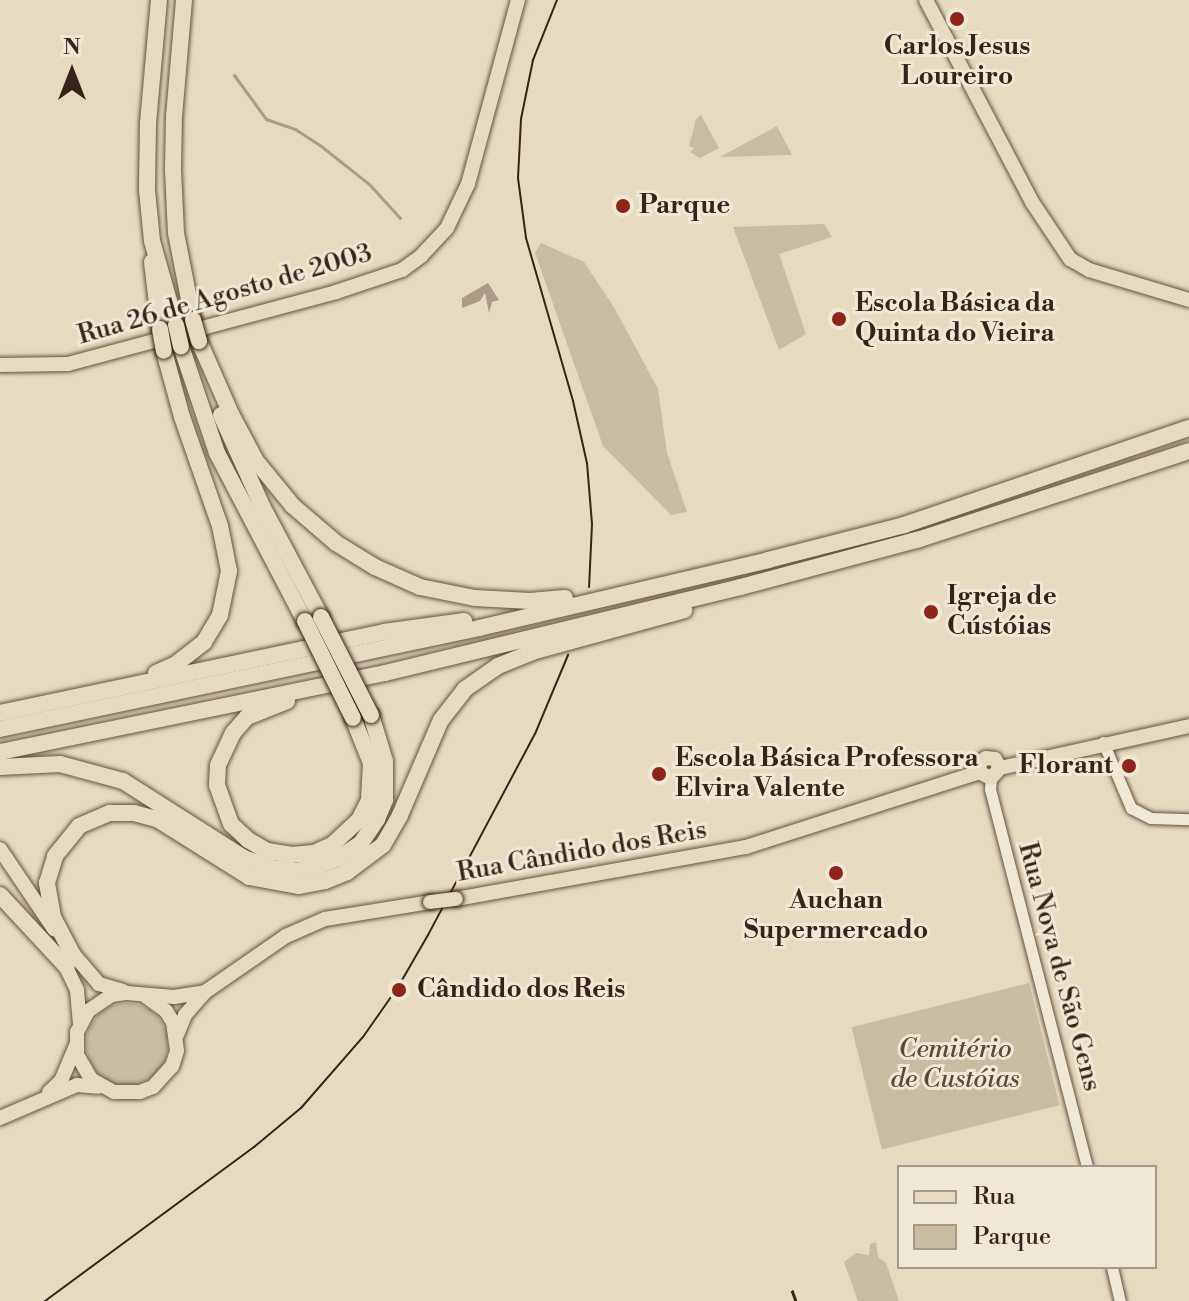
<!DOCTYPE html>
<meta charset="utf-8">
<style>
body{margin:0}
#map{position:relative;width:1189px;height:1301px;overflow:hidden;background:#e6dbc0;font-family:"Libre Bodoni",serif}
div>[style]{position:absolute}
.green>*{inset:0;background:#c8bca3;transform-origin:0 0}
.round{border-radius:50%}
.water>*{inset:0;background:#aa9c87}
.stream>*{height:3px;margin:-1.5px;padding:0 1.5px;transform-origin:1.5px;border-radius:1.5px;background:#aa9c87}
.roads{filter:drop-shadow(0 0 2px #635141) drop-shadow(0 0 2px #635141)}
.minor>*{height:11px;margin:-5.5px;padding:0 5.5px;transform-origin:5.5px;border-radius:5.5px;background:#efe8d6}
.major>*{height:14px;margin:-7px;padding:0 7px;transform-origin:7px;border-radius:7px;background:#e6dbc0}
.highway>*{height:16px;margin:-8px;padding:0 8px;transform-origin:8px;border-radius:8px;background:#e6dbc0}
.tram>*{height:2px;margin:-1px;padding:0 1px;transform-origin:1px;border-radius:1px;background:#372317}
.rail>*{height:3px;margin-top:-1.5px;transform-origin:0;background:repeating-linear-gradient(90deg,#372317 0 14px,transparent 0 28px)}
.bridges{filter:drop-shadow(0 0 2px #372317) drop-shadow(0 0 2px #372317)}
.major-bridge>*{height:14px;margin:-7px;padding:0 7px;transform-origin:7px;border-radius:7px;background:#e6dbc0}
.highway-bridge>*{height:16px;margin:-8px;padding:0 8px;transform-origin:8px;border-radius:8px;background:#e6dbc0}
.dots>*{width:22px;height:22px;translate:-50% -50%;box-sizing:border-box;border:4px solid #efe8d6;border-radius:50%}
span{translate:-50% -50%;white-space:nowrap;text-align:center;line-height:1.15;-webkit-text-stroke:6px #efe8d6;paint-order:stroke}
.poi-label{font-size:26px;color:#372317;font-weight:700}
.left{translate:0 -50%;text-align:left}
.right{translate:-100% -50%;text-align:right}
.street-label{font-size:26px;color:#372317}
.park-label{font-size:26px;color:#5b493a;font-style:italic}
.legend{position:absolute;left:897px;top:1165px;width:260px;height:104px;box-sizing:border-box;background:#efe8d6;border:2px solid #a5998a;margin:0;padding:10px 14px;list-style:none;font-size:24px;color:#372317}
.legend li{display:flex;align-items:center;gap:16px;height:40px}
.legend b{width:40px;border:2px solid #a5998a}
.north{position:absolute;left:32px;top:32px;width:80px;height:80px;-webkit-text-stroke:6px #efe8d6;paint-order:stroke;rotate:0deg;font-size:22px;font-weight:700;line-height:32px;text-align:center;color:#372317}
.north::after{content:'';display:block;margin:auto;width:28px;height:36px;background:#372317;clip-path:polygon(50% 0,100% 100%,50% 72%,0 100%)}
</style>
<div id="map">
<div class="green">
<div style="clip-path:polygon(701px 115px,719px 148px,700px 158px,690px 152px,694px 148px,689px 146px,696px 119px)"></div>
<div style="clip-path:polygon(777px 126px,792px 155px,720px 157px)"></div>
<div style="clip-path:polygon(824px 224px,832px 237px,779px 254px,806px 334px,779px 350px,733px 227px)"></div>
<div style="clip-path:polygon(541px 243px,584px 262px,615px 309px,658px 389px,667px 453px,687px 512px,671px 515px,603px 446px,535px 253px)"></div>
<div style="left:1029px;top:983px;width:126px;height:183px;rotate:76deg"></div>
<div class="round" style="left:86px;top:1003px;width:82px;height:82px"></div>
<div style="clip-path:polygon(876px 1242px,878px 1257px,886px 1263px,899px 1301px,858px 1301px,844px 1262px,856px 1253px,869px 1255px,870px 1244px)"></div>
</div>
<div class="water">
<div style="clip-path:polygon(488px 283px,499px 300px,492px 302px,489px 313px,485px 293px,480px 301px,462px 308px,462px 298px)"></div>
</div>
<div class="stream">
<div style="left:234px;top:75px;width:54px;rotate:54deg"></div>
<div style="left:266px;top:119px;width:31px;rotate:19deg"></div>
<div style="left:295px;top:129px;width:31px;rotate:33deg"></div>
<div style="left:321px;top:146px;width:61px;rotate:38.4deg"></div>
<div style="left:369px;top:184px;width:46px;rotate:47.6deg"></div>
</div>
<div class="roads">
<div class="minor">
<div style="left:1103px;top:742px;width:72px;rotate:67deg"></div>
<div style="left:1131px;top:808px;width:22px;rotate:27deg"></div>
<div style="left:1151px;top:818px;width:38px;rotate:2deg"></div>
<div style="left:991px;top:778px;width:11px;rotate:95deg"></div>
<div style="left:990px;top:789px;width:390px;rotate:75.6deg"></div>
<div style="left:1112px;top:1267px;width:35px;rotate:77deg"></div>
</div>
<div class="major">
<div style="left:926px;top:0;width:228px;rotate:62.3deg"></div>
<div style="left:1032px;top:202px;width:69px;rotate:56.3deg"></div>
<div style="left:1070px;top:259px;width:22px;rotate:30deg"></div>
<div style="left:1089px;top:270px;width:104px;rotate:16.7deg"></div>
<div style="left:0;top:365px;width:68px;rotate:-0.8deg"></div>
<div style="left:68px;top:364px;width:278px;rotate:-15deg"></div>
<div style="left:336px;top:292px;width:70px;rotate:-18.4deg"></div>
<div style="left:402px;top:270px;width:24px;rotate:-36deg"></div>
<div style="left:421px;top:256px;width:38px;rotate:-47deg"></div>
<div style="left:447px;top:228px;width:49px;rotate:-64.5deg"></div>
<div style="left:468px;top:184px;width:191px;rotate:-74.8deg"></div>
<div style="left:979px;top:772px;width:13px;rotate:27deg"></div>
<div style="left:991px;top:778px;width:13px;rotate:-48deg"></div>
<div style="left:1000px;top:768px;width:194px;rotate:-12.5deg"></div>
<div style="left:979px;top:772px;width:10px;rotate:-84deg"></div>
<div style="left:980px;top:762px;width:7px;rotate:-34deg"></div>
<div style="left:986px;top:758px;width:9px;rotate:6deg"></div>
<div style="left:995px;top:759px;width:10px;rotate:61deg"></div>
<div style="left:0;top:849px;width:97px;rotate:56deg"></div>
<div style="left:456px;top:899px;width:295px;rotate:-10.2deg"></div>
<div style="left:746px;top:847px;width:245px;rotate:-17.8deg"></div>
<div style="left:69px;top:949px;width:46px;rotate:49.4deg"></div>
<div style="left:99px;top:984px;width:25px;rotate:16deg"></div>
<div style="left:62px;top:959px;width:34px;rotate:64deg"></div>
<div style="left:77px;top:990px;width:32px;rotate:85deg"></div>
<div style="left:144px;top:995px;width:27px;rotate:36deg"></div>
<div style="left:166px;top:1011px;width:13px;rotate:58deg"></div>
<div style="left:173px;top:1022px;width:29px;rotate:82deg"></div>
<div style="left:177px;top:1051px;width:16px;rotate:108deg"></div>
<div style="left:172px;top:1066px;width:28px;rotate:132deg"></div>
<div style="left:153px;top:1087px;width:14px;rotate:159deg"></div>
<div style="left:140px;top:1092px;width:26px;rotate:180deg"></div>
<div style="left:114px;top:1092px;width:26px;rotate:-151deg"></div>
<div style="left:91px;top:1079px;width:28px;rotate:-120deg"></div>
<div style="left:77px;top:1055px;width:23px;rotate:-90deg"></div>
<div style="left:77px;top:1032px;width:24px;rotate:-62deg"></div>
<div style="left:88px;top:1011px;width:29px;rotate:-34deg"></div>
<div style="left:112px;top:995px;width:15px;rotate:-8deg"></div>
<div style="left:127px;top:993px;width:47px;rotate:4.9deg"></div>
<div style="left:174px;top:997px;width:31px;rotate:-9deg"></div>
<div style="left:177px;top:1035px;width:22px;rotate:-68deg"></div>
<div style="left:185px;top:1015px;width:30px;rotate:-49deg"></div>
<div style="left:205px;top:992px;width:98px;rotate:-34.7deg"></div>
<div style="left:286px;top:936px;width:43px;rotate:-23.6deg"></div>
<div style="left:325px;top:919px;width:106px;rotate:-9.2deg"></div>
<div style="left:49px;top:1092px;width:16px;rotate:-43deg"></div>
<div style="left:61px;top:1081px;width:39px;rotate:-67deg"></div>
<div style="left:0;top:1118px;width:84px;rotate:-23.2deg"></div>
<div style="left:77px;top:1085px;width:21px;rotate:5deg"></div>
</div>
<div class="highway">
<div style="left:159px;top:0;width:123px;rotate:95.1deg"></div>
<div style="left:148px;top:123px;width:67px;rotate:90.9deg"></div>
<div style="left:147px;top:190px;width:51px;rotate:84.4deg"></div>
<div style="left:152px;top:241px;width:87px;rotate:74.1deg"></div>
<div style="left:184px;top:0;width:116px;rotate:94.9deg"></div>
<div style="left:174px;top:116px;width:54px;rotate:91.1deg"></div>
<div style="left:173px;top:170px;width:63px;rotate:87.3deg"></div>
<div style="left:176px;top:233px;width:89px;rotate:78.9deg"></div>
<div style="left:152px;top:262px;width:67px;rotate:83.2deg"></div>
<div style="left:199px;top:341px;width:80px;rotate:66.3deg"></div>
<div style="left:231px;top:414px;width:53px;rotate:62deg"></div>
<div style="left:256px;top:461px;width:58px;rotate:50.6deg"></div>
<div style="left:293px;top:506px;width:57px;rotate:40.7deg"></div>
<div style="left:336px;top:543px;width:46px;rotate:31.6deg"></div>
<div style="left:375px;top:567px;width:49px;rotate:24deg"></div>
<div style="left:420px;top:587px;width:56px;rotate:11.3deg"></div>
<div style="left:475px;top:598px;width:55px;rotate:3.1deg"></div>
<div style="left:530px;top:601px;width:35px;rotate:-5deg"></div>
<div style="left:181px;top:346px;width:113px;rotate:71.4deg"></div>
<div style="left:217px;top:453px;width:190px;rotate:62.4deg"></div>
<div style="left:221px;top:415px;width:100px;rotate:65.7deg"></div>
<div style="left:262px;top:506px;width:126px;rotate:62deg"></div>
<div style="left:156px;top:673px;width:22px;rotate:-24deg"></div>
<div style="left:176px;top:664px;width:36px;rotate:-38deg"></div>
<div style="left:204px;top:642px;width:31px;rotate:-59deg"></div>
<div style="left:220px;top:615px;width:45px;rotate:-78.4deg"></div>
<div style="left:229px;top:571px;width:46px;rotate:-101.3deg"></div>
<div style="left:220px;top:526px;width:115px;rotate:-109.2deg"></div>
<div style="left:182px;top:417px;width:68px;rotate:-105.3deg"></div>
<div style="left:287px;top:701px;width:43px;rotate:158.2deg"></div>
<div style="left:247px;top:717px;width:21px;rotate:131deg"></div>
<div style="left:233px;top:733px;width:35px;rotate:115deg"></div>
<div style="left:218px;top:765px;width:20px;rotate:93deg"></div>
<div style="left:217px;top:785px;width:41px;rotate:70.3deg"></div>
<div style="left:231px;top:824px;width:23px;rotate:43deg"></div>
<div style="left:248px;top:840px;width:22px;rotate:30deg"></div>
<div style="left:267px;top:851px;width:24px;rotate:9deg"></div>
<div style="left:291px;top:855px;width:23px;rotate:-5deg"></div>
<div style="left:314px;top:853px;width:20px;rotate:-24deg"></div>
<div style="left:332px;top:845px;width:37px;rotate:-43deg"></div>
<div style="left:359px;top:820px;width:22px;rotate:-63deg"></div>
<div style="left:369px;top:800px;width:37px;rotate:-87deg"></div>
<div style="left:371px;top:763px;width:48px;rotate:-111.8deg"></div>
<div style="left:0;top:713px;width:392px;rotate:-11.9deg"></div>
<div style="left:384px;top:632px;width:81px;rotate:-7.8deg"></div>
<div style="left:0;top:729px;width:490px;rotate:-11.9deg"></div>
<div style="left:479px;top:628px;width:297px;rotate:-13.2deg"></div>
<div style="left:768px;top:560px;width:140px;rotate:-14.4deg"></div>
<div style="left:904px;top:525px;width:301px;rotate:-18.8deg"></div>
<div style="left:0;top:752px;width:393px;rotate:-11.6deg"></div>
<div style="left:385px;top:673px;width:366px;rotate:-13.6deg"></div>
<div style="left:741px;top:587px;width:182px;rotate:-15deg"></div>
<div style="left:917px;top:540px;width:286px;rotate:-18.1deg"></div>
<div style="left:0;top:767px;width:60px;rotate:-2.9deg"></div>
<div style="left:60px;top:764px;width:65px;rotate:15.1deg"></div>
<div style="left:123px;top:781px;width:143px;rotate:32.5deg"></div>
<div style="left:244px;top:858px;width:29px;rotate:20deg"></div>
<div style="left:271px;top:868px;width:25px;rotate:7deg"></div>
<div style="left:296px;top:871px;width:25px;rotate:-12deg"></div>
<div style="left:320px;top:866px;width:21px;rotate:-23deg"></div>
<div style="left:339px;top:858px;width:27px;rotate:-34deg"></div>
<div style="left:361px;top:843px;width:29px;rotate:-56deg"></div>
<div style="left:377px;top:819px;width:21px;rotate:-67deg"></div>
<div style="left:385px;top:800px;width:39px;rotate:-90deg"></div>
<div style="left:385px;top:761px;width:48px;rotate:-106.9deg"></div>
<div style="left:0;top:895px;width:98px;rotate:47.1deg"></div>
<div style="left:74px;top:957px;width:45px;rotate:-117.7deg"></div>
<div style="left:53px;top:917px;width:35px;rotate:-100deg"></div>
<div style="left:47px;top:883px;width:28px;rotate:-73deg"></div>
<div style="left:55px;top:856px;width:38px;rotate:-51deg"></div>
<div style="left:79px;top:826px;width:34px;rotate:-23deg"></div>
<div style="left:110px;top:813px;width:24px"></div>
<div style="left:134px;top:813px;width:24px;rotate:15deg"></div>
<div style="left:157px;top:819px;width:109px;rotate:32.2deg"></div>
<div style="left:249px;top:877px;width:51px;rotate:10.2deg"></div>
<div style="left:299px;top:886px;width:26px;rotate:-11deg"></div>
<div style="left:325px;top:881px;width:24px;rotate:-22deg"></div>
<div style="left:347px;top:872px;width:45px;rotate:-36.9deg"></div>
<div style="left:383px;top:845px;width:34px;rotate:-60deg"></div>
<div style="left:400px;top:815px;width:103px;rotate:-66.7deg"></div>
<div style="left:441px;top:720px;width:39px;rotate:-52deg"></div>
<div style="left:465px;top:689px;width:40px;rotate:-34.9deg"></div>
<div style="left:498px;top:666px;width:37px;rotate:-22deg"></div>
<div style="left:532px;top:652px;width:158px;rotate:-15.4deg"></div>
</div>
</div>
<div class="tram">
<div style="left:557px;top:0;width:65px;rotate:111.8deg"></div>
<div style="left:533px;top:60px;width:60px;rotate:101.5deg"></div>
<div style="left:521px;top:119px;width:59px;rotate:92.9deg"></div>
<div style="left:518px;top:178px;width:61px;rotate:82.4deg"></div>
<div style="left:526px;top:238px;width:170px;rotate:73.9deg"></div>
<div style="left:573px;top:401px;width:64px;rotate:77.3deg"></div>
<div style="left:587px;top:463px;width:61px;rotate:85.3deg"></div>
<div style="left:592px;top:524px;width:63px;rotate:92.7deg"></div>
<div style="left:45px;top:1301px;width:260px;rotate:-36.4deg"></div>
<div style="left:254px;top:1147px;width:61px;rotate:-39.7deg"></div>
<div style="left:301px;top:1108px;width:94px;rotate:-48.9deg"></div>
<div style="left:363px;top:1037px;width:61px;rotate:-55deg"></div>
<div style="left:398px;top:987px;width:60px;rotate:-60deg"></div>
<div style="left:428px;top:935px;width:228px;rotate:-62deg"></div>
<div style="left:535px;top:734px;width:86px;rotate:-67.3deg"></div>
</div>
<div class="rail">
<div style="left:792px;top:1290px;width:12px;rotate:70deg"></div>
</div>
<div class="bridges">
<div class="major-bridge">
<div style="left:430px;top:902px;width:26px;rotate:-7deg"></div>
</div>
<div class="highway-bridge">
<div style="left:193px;top:320px;width:22px;rotate:74deg"></div>
<div style="left:176px;top:325px;width:22px;rotate:77deg"></div>
<div style="left:160px;top:329px;width:22px;rotate:80deg"></div>
<div style="left:321px;top:617px;width:110px;rotate:63deg"></div>
<div style="left:305px;top:621px;width:108px;rotate:63.7deg"></div>
</div>
</div>
<div class="dots">
<div style="left:957px;top:19px;background:#8f2418"></div>
<div style="left:623px;top:206px;background:#8f2418"></div>
<div style="left:839px;top:319px;background:#8f2418"></div>
<div style="left:931px;top:612px;background:#8f2418"></div>
<div style="left:1129px;top:766px;background:#8f2418"></div>
<div style="left:659px;top:774px;background:#8f2418"></div>
<div style="left:836px;top:873px;background:#8f2418"></div>
<div style="left:399px;top:990px;background:#8f2418"></div>
</div>
<div class="poi-label">
<span style="left:957px;top:62px">Carlos Jesus<br>Loureiro</span>
<span class="left" style="left:639px;top:206px">Parque</span>
<span class="left" style="left:855px;top:319px">Escola Básica da<br>Quinta do Vieira</span>
<span class="left" style="left:947px;top:612px">Igreja de<br>Cústóias</span>
<span class="left" style="left:675px;top:774px">Escola Básica Professora<br>Elvira Valente</span>
<span class="right" style="left:1113px;top:766px">Florant</span>
<span style="left:836px;top:916px">Auchan<br>Supermercado</span>
<span class="left" style="left:417px;top:990px">Cândido dos Reis</span>
</div>
<div class="street-label">
<span style="left:225px;top:295px;rotate:-16deg">Rua 26 de Agosto de 2003</span>
<span style="left:582px;top:852px;rotate:-10deg">Rua Cândido dos Reis</span>
<span style="left:1059px;top:967px;rotate:75deg">Rua Nova de São Gens</span>
</div>
<div class="park-label">
<span style="left:955px;top:1065px">Cemitério<br>de Custóias</span>
</div>
<ul class="legend">
<li><b style="height:10px;background:#e6dbc0"></b>Rua</li>
<li><b style="height:22px;background:#c8bca3"></b>Parque</li>
</ul>
<div class="north">N</div>
</div>
